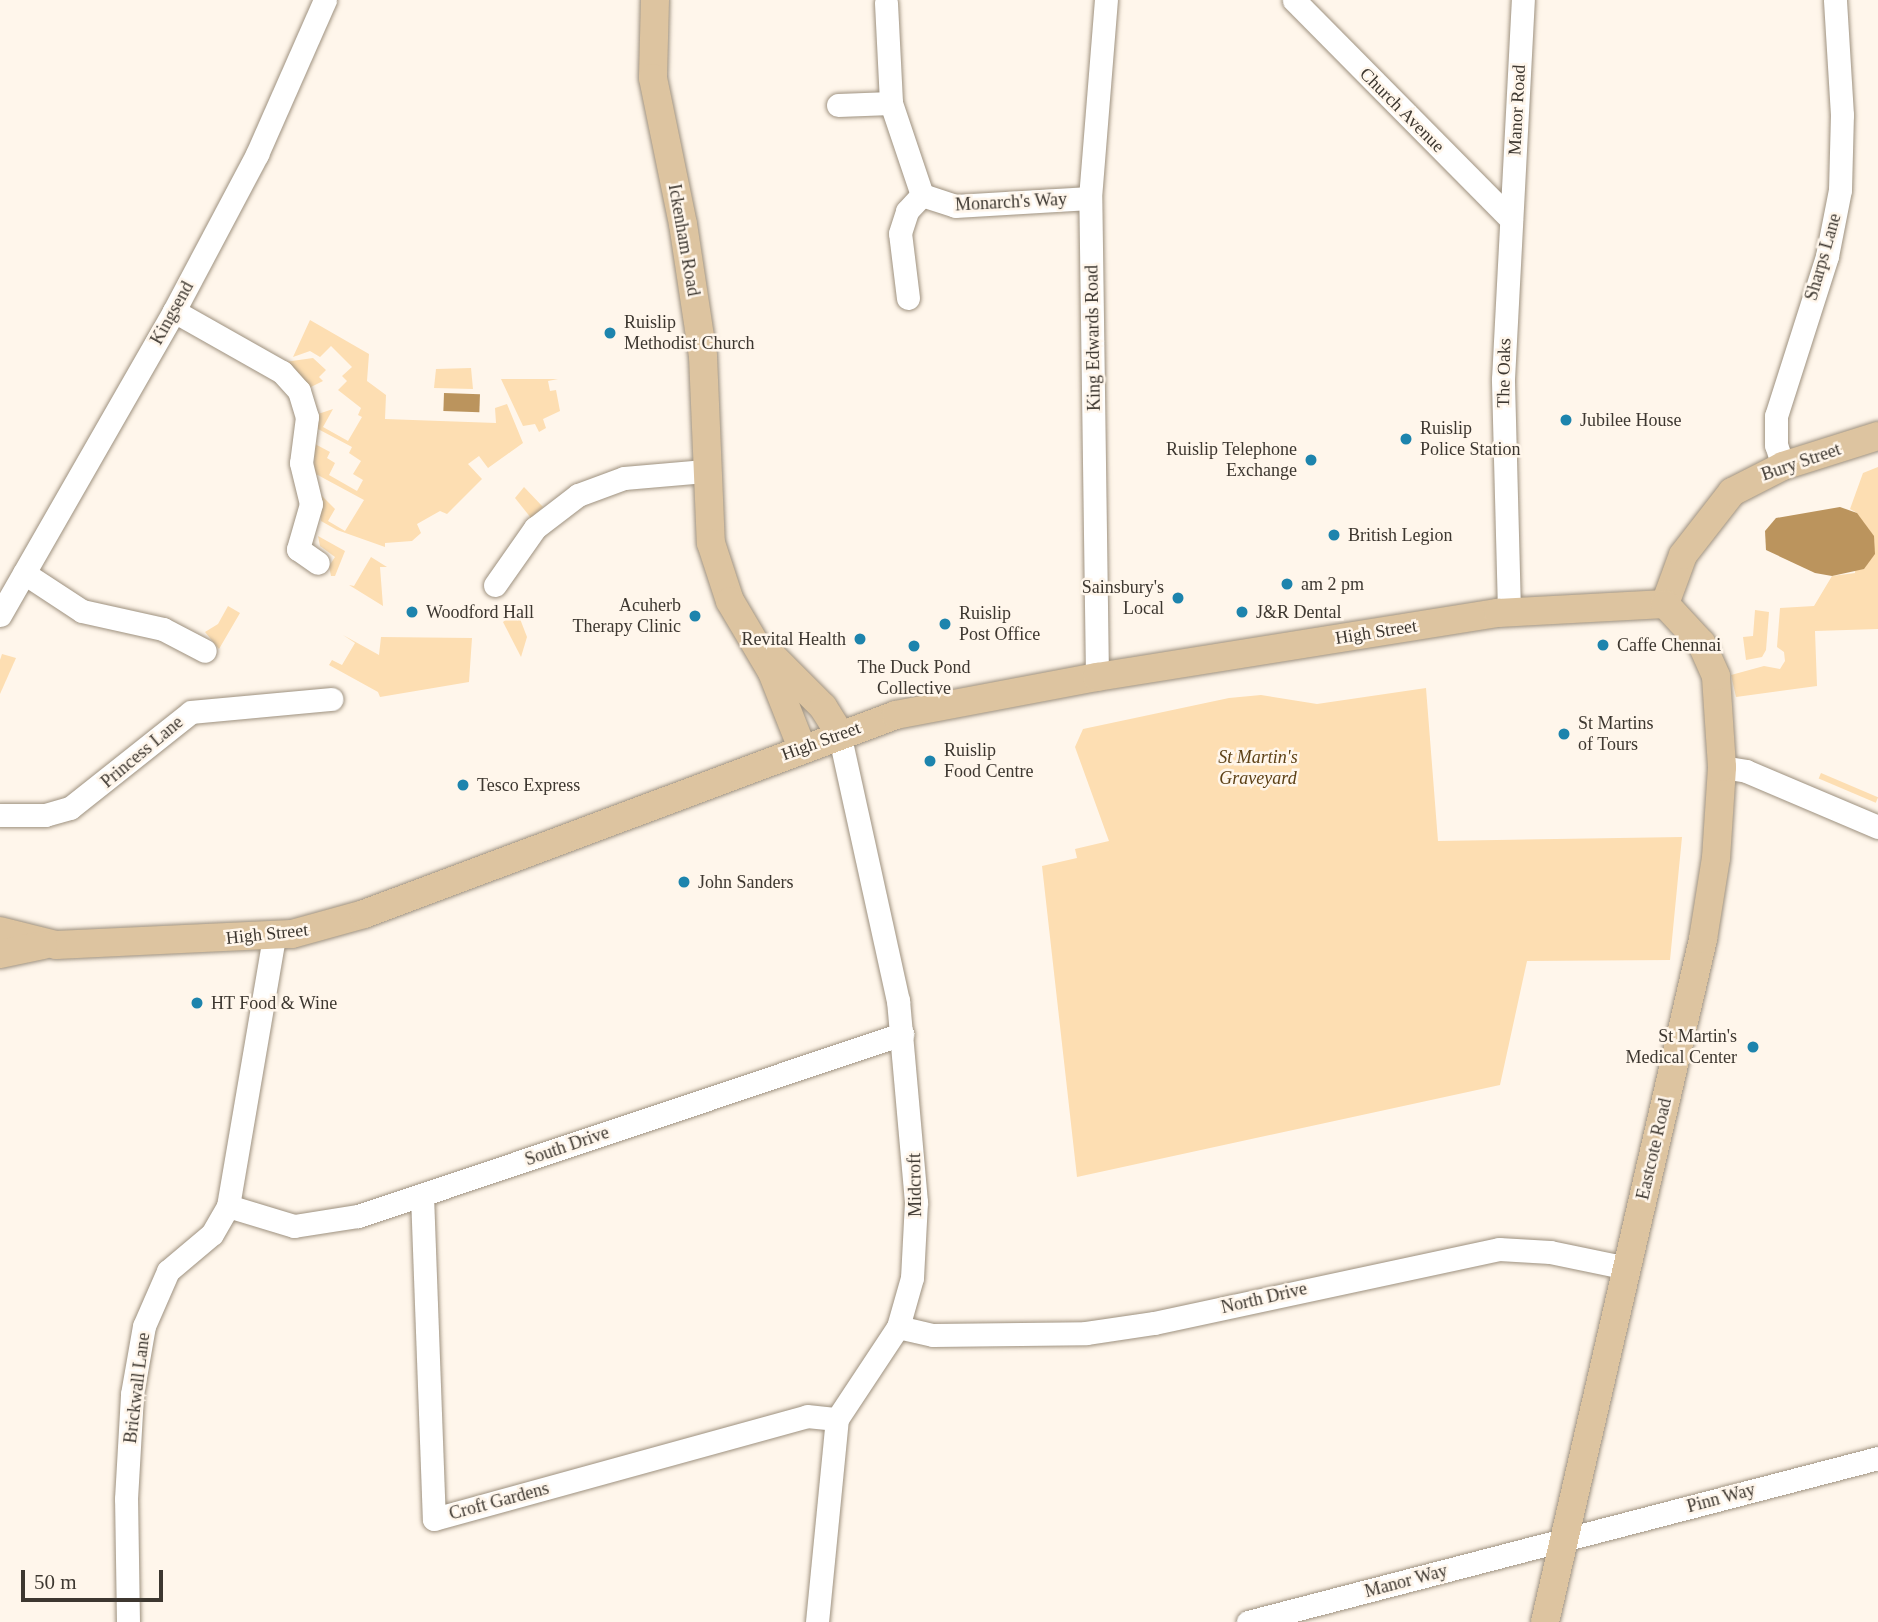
<!DOCTYPE html>
<style>
body{margin:0}
#map{position:relative;width:1878px;height:1622px;overflow:hidden;background:#fff6eb;font-family:"Times New Roman",serif}
div>[style]{position:absolute}
.green>*{inset:0;background:#fddeb2;transform-origin:0 0}
.water>*{inset:0;background:#bb945d;transform-origin:0 0}
.roads{filter:drop-shadow(0 0 2px #9e917f) drop-shadow(0 0 2px #9e917f)}
.minor>*{height:23px;margin:-11.5px;padding:0 11.5px;transform-origin:11.5px;border-radius:11.5px;background:#fff}
.major>*{height:28px;margin:-14px;padding:0 14px;transform-origin:14px;border-radius:14px;background:#ddc4a0}
.dots>*{width:19px;height:19px;translate:-50% -50%;box-sizing:border-box;border:4px solid #fff6eb;border-radius:50%}
span{translate:-50% -50%;white-space:nowrap;text-align:center;line-height:1.15;-webkit-text-stroke:5px #fff6eb;paint-order:stroke}
.street-label{font-size:18px;color:#3d3730}
.poi-label{font-size:18px;color:#3d3730}
.left{translate:0 -50%;text-align:left}
.right{translate:-100% -50%;text-align:right}
.park-label{font-size:18px;color:#5d4116;font-style:italic}
.scale{position:absolute;left:21px;top:1570px;width:142px;height:32px;box-sizing:border-box;border:4px solid #3d3730;border-top:0;padding-left:9px;font-size:21px;line-height:24px;white-space:nowrap;color:#3d3730;-webkit-text-stroke:5px #fff6eb;paint-order:stroke}
</style>
<div id="map">
<div class="green">
<div style="clip-path:polygon(310px 320px,369px 354px,367px 381px,386px 395px,385px 419px,496px 423px,495px 408px,507px 404px,523px 443px,488px 468px,479px 456px,468px 464px,482px 479px,447px 514px,440px 511px,417px 524px,421px 533px,412px 541px,385px 543px,385px 547px,337px 530px,321px 521px,319px 493px,335px 509px,328px 521px,345px 531px,364px 500px,314px 473px,315px 444px,330px 452px,327px 458px,335px 463px,329px 475px,357px 491px,363px 480px,353px 474px,361px 461px,349px 453px,352px 447px,318px 429px,318px 414px,333px 409px,323px 427px,348px 441px,362px 417px,358px 415px,361px 408px,338px 390px,347px 381px,342px 376px,352px 367px,331px 346px,320px 357px,310px 351px,293px 357px)"></div>
<div style="clip-path:polygon(313px 358px,326px 370px,319px 377px,323px 381px,309px 388px,285px 362px)"></div>
<div style="clip-path:polygon(471px 368px,473px 389px,434px 388px,436px 369px)"></div>
<div style="clip-path:polygon(501px 379px,558px 379px,548px 381px,550px 391px,556px 390px,560px 411px,543px 419px,546px 428px,539px 432px,535px 424px,523px 426px)"></div>
<div style="clip-path:polygon(1878px 467px,1878px 629px,1815px 631px,1817px 686px,1736px 697px,1731px 675px,1764px 666px,1780px 669px,1785px 661px,1784px 652px,1777px 647px,1780px 608px,1814px 606px,1832px 576px,1855px 573px,1857px 513px,1850px 509px,1863px 473px)"></div>
<div style="clip-path:polygon(524px 487px,543px 507px,531px 518px,515px 498px)"></div>
<div style="clip-path:polygon(318px 536px,345px 551px,335px 576px,331px 576px,329px 566px,335px 557px,320px 546px)"></div>
<div style="clip-path:polygon(371px 557px,387px 567px,380px 567px,383px 606px,349px 585px,354px 586px)"></div>
<div style="clip-path:polygon(228px 606px,240px 613px,219px 649px,205px 632px,218px 624px)"></div>
<div style="clip-path:polygon(1755px 610px,1769px 612px,1766px 650px,1762px 657px,1746px 660px,1743px 637px,1753px 636px)"></div>
<div style="clip-path:polygon(517px 611px,527px 637px,521px 657px,503px 622px)"></div>
<div style="clip-path:polygon(343px 635px,379px 655px,381px 637px,472px 638px,469px 682px,380px 697px,378px 692px,329px 665px,332px 660px,342px 665px,355px 643px)"></div>
<div style="clip-path:polygon(2px 654px,16px 658px,0 694px,0 660px)"></div>
<div style="clip-path:polygon(1426px 688px,1438px 841px,1682px 837px,1670px 960px,1527px 961px,1500px 1085px,1077px 1177px,1042px 866px,1077px 858px,1075px 849px,1109px 841px,1075px 747px,1083px 729px,1229px 698px,1261px 695px,1317px 704px)"></div>
<div style="left:1821px;top:773px;width:62px;height:6px;rotate:23deg"></div>
</div>
<div class="water">
<div style="left:444px;top:393px;width:36px;height:18px;rotate:2deg"></div>
<div style="clip-path:polygon(1840px 507px,1857px 513px,1874px 536px,1875px 554px,1864px 569px,1832px 576px,1815px 573px,1766px 550px,1765px 531px,1776px 518px)"></div>
</div>
<div class="roads">
<div class="minor">
<div style="left:1294px;top:0;width:308px;rotate:45.3deg"></div>
<div style="left:886px;top:3px;width:100px;rotate:87.1deg"></div>
<div style="left:891px;top:103px;width:97px;rotate:71.4deg"></div>
<div style="left:922px;top:195px;width:35px;rotate:18deg"></div>
<div style="left:955px;top:206px;width:135px;rotate:-3.4deg"></div>
<div style="left:838px;top:105px;width:53px;rotate:-2.2deg"></div>
<div style="left:908px;top:298px;width:65px;rotate:-97deg"></div>
<div style="left:900px;top:233px;width:23px;rotate:-72deg"></div>
<div style="left:907px;top:211px;width:22px;rotate:-47deg"></div>
<div style="left:174px;top:311px;width:124px;rotate:29.5deg"></div>
<div style="left:282px;top:372px;width:25px;rotate:48deg"></div>
<div style="left:299px;top:391px;width:27px;rotate:73deg"></div>
<div style="left:307px;top:417px;width:46px;rotate:97.4deg"></div>
<div style="left:301px;top:463px;width:42px;rotate:76.3deg"></div>
<div style="left:311px;top:504px;width:47px;rotate:106.1deg"></div>
<div style="left:298px;top:549px;width:24px;rotate:35deg"></div>
<div style="left:1783px;top:466px;width:22px;rotate:-108deg"></div>
<div style="left:1776px;top:445px;width:29px;rotate:-90deg"></div>
<div style="left:1776px;top:416px;width:168px;rotate:-72.3deg"></div>
<div style="left:1827px;top:256px;width:67px;rotate:-78.9deg"></div>
<div style="left:1840px;top:190px;width:75px;rotate:-88.5deg"></div>
<div style="left:1842px;top:115px;width:115px;rotate:-93.5deg"></div>
<div style="left:24px;top:573px;width:69px;rotate:33.2deg"></div>
<div style="left:82px;top:611px;width:83px;rotate:12.5deg"></div>
<div style="left:163px;top:629px;width:47px;rotate:27.6deg"></div>
<div style="left:495px;top:585px;width:70px;rotate:-54.9deg"></div>
<div style="left:535px;top:528px;width:54px;rotate:-37.5deg"></div>
<div style="left:578px;top:495px;width:49px;rotate:-20.3deg"></div>
<div style="left:624px;top:478px;width:81px;rotate:-4.9deg"></div>
<div style="left:1509px;top:611px;width:232px;rotate:-91.5deg"></div>
<div style="left:1503px;top:379px;width:380px;rotate:-87deg"></div>
<div style="left:0;top:615px;width:350px;rotate:-60.2deg"></div>
<div style="left:174px;top:311px;width:178px;rotate:-62.1deg"></div>
<div style="left:257px;top:154px;width:168px;rotate:-66.2deg"></div>
<div style="left:1097px;top:677px;width:479px;rotate:-90.8deg"></div>
<div style="left:1090px;top:198px;width:199px;rotate:-85.4deg"></div>
<div style="left:1722px;top:767px;width:24px;rotate:9deg"></div>
<div style="left:1746px;top:771px;width:143px;rotate:23deg"></div>
<div style="left:0;top:815px;width:45px"></div>
<div style="left:45px;top:815px;width:26px;rotate:-16deg"></div>
<div style="left:70px;top:808px;width:154px;rotate:-38.4deg"></div>
<div style="left:191px;top:712px;width:141px;rotate:-5.3deg"></div>
<div style="left:422px;top:1195px;width:324px;rotate:87.9deg"></div>
<div style="left:434px;top:1519px;width:387px;rotate:-15.4deg"></div>
<div style="left:807px;top:1416px;width:30px;rotate:6deg"></div>
<div style="left:228px;top:1206px;width:69px;rotate:16.9deg"></div>
<div style="left:294px;top:1226px;width:65px;rotate:-8.9deg"></div>
<div style="left:358px;top:1216px;width:574px;rotate:-18.5deg"></div>
<div style="left:898px;top:1327px;width:36px;rotate:13deg"></div>
<div style="left:933px;top:1335px;width:153px;rotate:-0.7deg"></div>
<div style="left:1086px;top:1333px;width:69px;rotate:-8.4deg"></div>
<div style="left:1154px;top:1323px;width:353px;rotate:-12.1deg"></div>
<div style="left:1499px;top:1249px;width:51px;rotate:3.4deg"></div>
<div style="left:1550px;top:1252px;width:79px;rotate:11.7deg"></div>
<div style="left:128px;top:1622px;width:123px;rotate:-90.9deg"></div>
<div style="left:126px;top:1499px;width:105px;rotate:-86.7deg"></div>
<div style="left:132px;top:1394px;width:69px;rotate:-80deg"></div>
<div style="left:144px;top:1326px;width:60px;rotate:-66.4deg"></div>
<div style="left:168px;top:1271px;width:57px;rotate:-40.1deg"></div>
<div style="left:212px;top:1234px;width:32px;rotate:-60deg"></div>
<div style="left:228px;top:1206px;width:273px;rotate:-80.3deg"></div>
<div style="left:817px;top:1622px;width:204px;rotate:-84.4deg"></div>
<div style="left:837px;top:1419px;width:110px;rotate:-56.5deg"></div>
<div style="left:898px;top:1327px;width:51px;rotate:-74.1deg"></div>
<div style="left:912px;top:1278px;width:76px;rotate:-87deg"></div>
<div style="left:916px;top:1202px;width:202px;rotate:-95.1deg"></div>
<div style="left:898px;top:1001px;width:274px;rotate:-102.4deg"></div>
<div style="left:1248px;top:1622px;width:651px;rotate:-14.59deg"></div>
</div>
<div class="major">
<div style="left:655px;top:0;width:78px;rotate:91.5deg"></div>
<div style="left:653px;top:78px;width:149px;rotate:78.4deg"></div>
<div style="left:683px;top:224px;width:134px;rotate:81.4deg"></div>
<div style="left:703px;top:356px;width:187px;rotate:87.6deg"></div>
<div style="left:711px;top:543px;width:61px;rotate:71.9deg"></div>
<div style="left:730px;top:601px;width:82px;rotate:59.4deg"></div>
<div style="left:772px;top:672px;width:82px;rotate:68.5deg"></div>
<div style="left:1665px;top:604px;width:52px;rotate:-69.8deg"></div>
<div style="left:1683px;top:555px;width:80px;rotate:-52.1deg"></div>
<div style="left:1732px;top:492px;width:57px;rotate:-27deg"></div>
<div style="left:1783px;top:466px;width:100px;rotate:-17.5deg"></div>
<div style="left:772px;top:656px;width:72px;rotate:45deg"></div>
<div style="left:823px;top:707px;width:31px;rotate:58deg"></div>
<div style="left:0;top:931px;width:58px;rotate:14deg"></div>
<div style="left:56px;top:945px;width:236px;rotate:-2.7deg"></div>
<div style="left:292px;top:934px;width:75px;rotate:-15.5deg"></div>
<div style="left:364px;top:914px;width:568px;rotate:-20.51deg"></div>
<div style="left:896px;top:715px;width:205px;rotate:-10.7deg"></div>
<div style="left:1097px;top:677px;width:406px;rotate:-9.1deg"></div>
<div style="left:1498px;top:613px;width:167px;rotate:-3.1deg"></div>
<div style="left:0;top:954px;width:44px;rotate:-11.8deg"></div>
<div style="left:1545px;top:1622px;width:701px;rotate:-76.97deg"></div>
<div style="left:1703px;top:939px;width:82px;rotate:-80.9deg"></div>
<div style="left:1716px;top:858px;width:91px;rotate:-86.2deg"></div>
<div style="left:1722px;top:767px;width:91px;rotate:-93.8deg"></div>
<div style="left:1716px;top:676px;width:36px;rotate:-114deg"></div>
<div style="left:1701px;top:643px;width:53px;rotate:-132.7deg"></div>
</div>
</div>
<div class="dots">
<div style="left:610px;top:333px;background:#1d84ad"></div>
<div style="left:1566px;top:420px;background:#1d84ad"></div>
<div style="left:1406px;top:439px;background:#1d84ad"></div>
<div style="left:1311px;top:460px;background:#1d84ad"></div>
<div style="left:1334px;top:535px;background:#1d84ad"></div>
<div style="left:1287px;top:584px;background:#1d84ad"></div>
<div style="left:1178px;top:598px;background:#1d84ad"></div>
<div style="left:412px;top:612px;background:#1d84ad"></div>
<div style="left:1242px;top:612px;background:#1d84ad"></div>
<div style="left:695px;top:616px;background:#1d84ad"></div>
<div style="left:945px;top:624px;background:#1d84ad"></div>
<div style="left:860px;top:639px;background:#1d84ad"></div>
<div style="left:1603px;top:645px;background:#1d84ad"></div>
<div style="left:914px;top:646px;background:#1d84ad"></div>
<div style="left:1564px;top:734px;background:#1d84ad"></div>
<div style="left:930px;top:761px;background:#1d84ad"></div>
<div style="left:463px;top:785px;background:#1d84ad"></div>
<div style="left:684px;top:882px;background:#1d84ad"></div>
<div style="left:197px;top:1003px;background:#1d84ad"></div>
<div style="left:1753px;top:1047px;background:#1d84ad"></div>
</div>
<div class="street-label">
<span style="left:1402px;top:110px;rotate:45deg">Church Avenue</span>
<span style="left:1517px;top:110px;rotate:-87deg">Manor Road</span>
<span style="left:1011px;top:202px;rotate:-3deg">Monarch's Way</span>
<span style="left:684px;top:240px;rotate:80deg">Ickenham Road</span>
<span style="left:1823px;top:257px;rotate:-74deg">Sharps Lane</span>
<span style="left:172px;top:313px;rotate:-61deg">Kingsend</span>
<span style="left:1093px;top:338px;rotate:-91deg">King Edwards Road</span>
<span style="left:1504px;top:373px;rotate:-89deg">The Oaks</span>
<span style="left:1801px;top:462px;rotate:-19deg">Bury Street</span>
<span style="left:1376px;top:632px;rotate:-9deg">High Street</span>
<span style="left:821px;top:741px;rotate:-20deg">High Street</span>
<span style="left:142px;top:752px;rotate:-40deg">Princess Lane</span>
<span style="left:267px;top:934px;rotate:-6deg">High Street</span>
<span style="left:567px;top:1146px;rotate:-19deg">South Drive</span>
<span style="left:1654px;top:1149px;rotate:-77deg">Eastcote Road</span>
<span style="left:915px;top:1185px;rotate:-91deg">Midcroft</span>
<span style="left:1264px;top:1298px;rotate:-13deg">North Drive</span>
<span style="left:137px;top:1388px;rotate:-83deg">Brickwall Lane</span>
<span style="left:1721px;top:1498px;rotate:-15deg">Pinn Way</span>
<span style="left:499px;top:1501px;rotate:-15deg">Croft Gardens</span>
<span style="left:1406px;top:1581px;rotate:-15deg">Manor Way</span>
</div>
<div class="poi-label">
<span class="left" style="left:624px;top:333px">Ruislip<br>Methodist Church</span>
<span class="left" style="left:1580px;top:420px">Jubilee House</span>
<span class="left" style="left:1420px;top:439px">Ruislip<br>Police Station</span>
<span class="right" style="left:1297px;top:460px">Ruislip Telephone<br>Exchange</span>
<span class="left" style="left:1348px;top:535px">British Legion</span>
<span class="left" style="left:1301px;top:584px">am 2 pm</span>
<span class="right" style="left:1164px;top:598px">Sainsbury's<br>Local</span>
<span class="right" style="left:681px;top:616px">Acuherb<br>Therapy Clinic</span>
<span class="left" style="left:426px;top:612px">Woodford Hall</span>
<span class="left" style="left:1256px;top:612px">J&amp;R Dental</span>
<span class="left" style="left:959px;top:624px">Ruislip<br>Post Office</span>
<span class="right" style="left:846px;top:639px">Revital Health</span>
<span class="left" style="left:1617px;top:645px">Caffe Chennai</span>
<span style="left:914px;top:678px">The Duck Pond<br>Collective</span>
<span class="left" style="left:1578px;top:734px">St Martins<br>of Tours</span>
<span class="left" style="left:944px;top:761px">Ruislip<br>Food Centre</span>
<span class="left" style="left:477px;top:785px">Tesco Express</span>
<span class="left" style="left:698px;top:882px">John Sanders</span>
<span class="left" style="left:211px;top:1003px">HT Food &amp; Wine</span>
<span class="right" style="left:1737px;top:1047px">St Martin's<br>Medical Center</span>
</div>
<div class="park-label">
<span style="left:1258px;top:768px">St Martin's<br>Graveyard</span>
</div>
<div class="scale">50 m</div>
</div>
